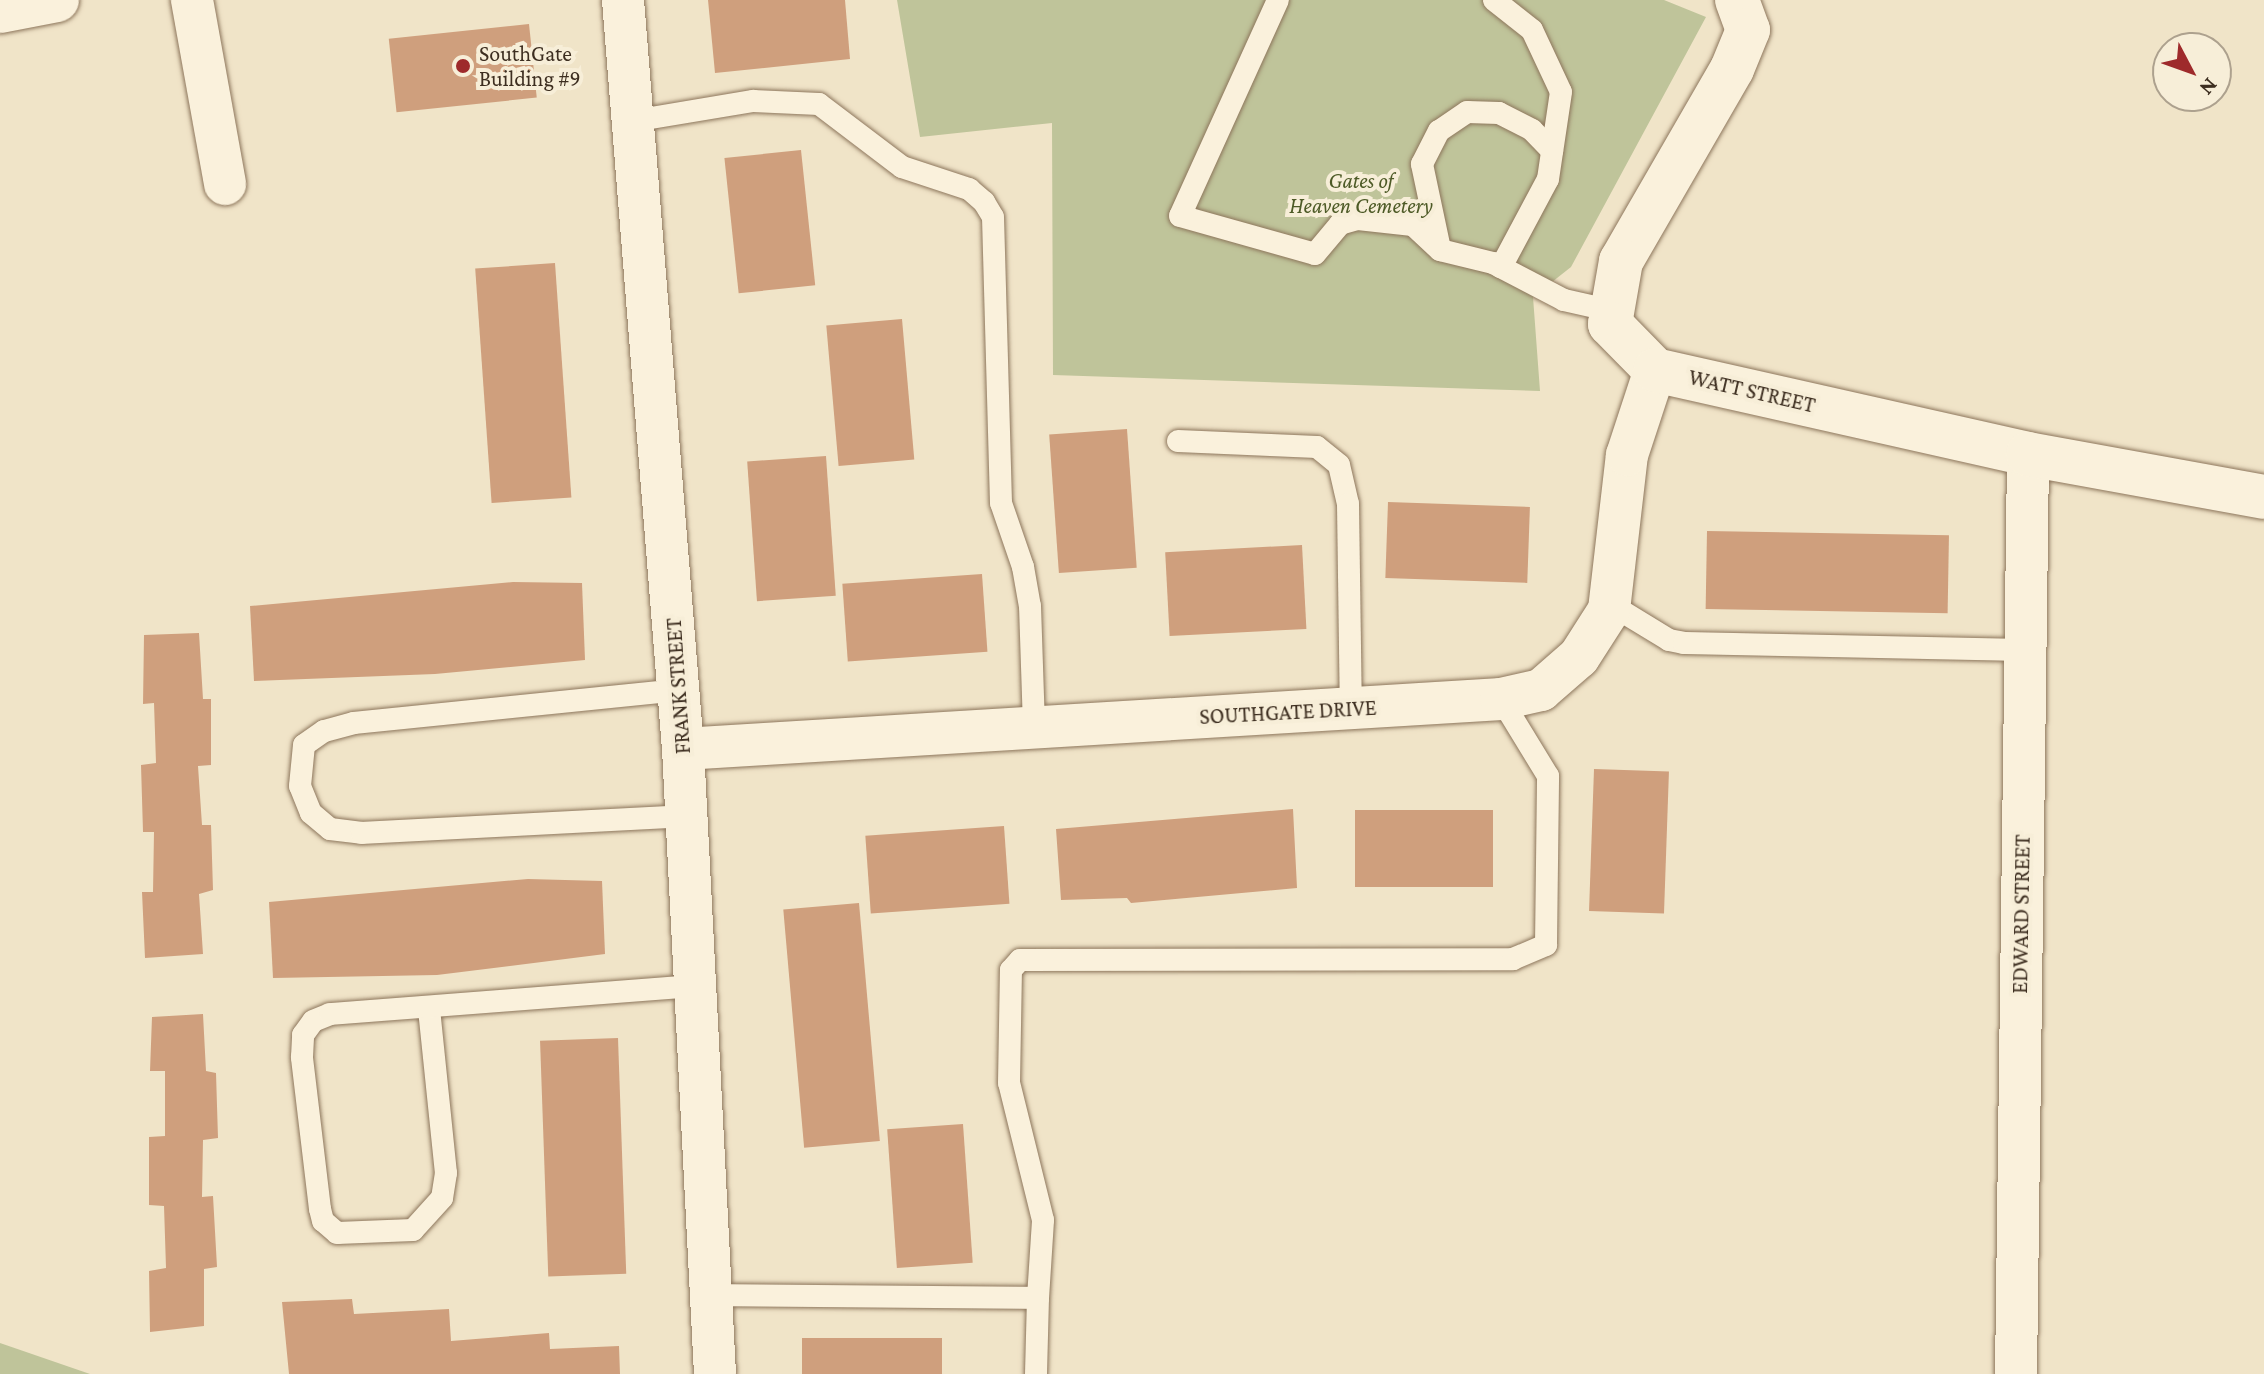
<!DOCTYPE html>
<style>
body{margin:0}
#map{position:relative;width:2264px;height:1374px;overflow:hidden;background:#f0e4c8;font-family:"Crimson Pro",serif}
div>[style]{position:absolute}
.cemetery>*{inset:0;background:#bfc49a}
.building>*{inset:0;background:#cf9f7d;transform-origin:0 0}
.roads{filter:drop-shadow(0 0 2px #8d765c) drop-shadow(0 0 2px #8d765c)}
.service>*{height:22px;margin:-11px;padding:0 11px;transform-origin:11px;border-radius:11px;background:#faf1dc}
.minor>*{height:42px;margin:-21px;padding:0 21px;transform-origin:21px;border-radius:21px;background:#faf1dc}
.tertiary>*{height:44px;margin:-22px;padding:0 22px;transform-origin:22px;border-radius:22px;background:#faf1dc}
.dots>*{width:22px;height:22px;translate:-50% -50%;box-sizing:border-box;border:4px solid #f7eed8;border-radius:50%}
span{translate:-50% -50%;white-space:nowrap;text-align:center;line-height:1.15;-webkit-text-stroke:8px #f7eed8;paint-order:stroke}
.poi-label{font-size:22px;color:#3d2e20}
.left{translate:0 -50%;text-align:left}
.park-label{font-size:22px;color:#4d5a26;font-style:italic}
.street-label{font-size:22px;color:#3d2e20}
.north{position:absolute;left:2152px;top:32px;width:80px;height:80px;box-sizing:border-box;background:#f7eed8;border:2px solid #ada18e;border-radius:50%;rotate:131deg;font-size:22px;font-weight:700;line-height:32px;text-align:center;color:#3d2e20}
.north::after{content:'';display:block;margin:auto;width:28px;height:36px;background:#9e2a2b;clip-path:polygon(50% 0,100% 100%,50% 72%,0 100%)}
</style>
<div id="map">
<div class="cemetery">
<div style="clip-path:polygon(897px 0,1664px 0,1706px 17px,1571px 267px,1533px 297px,1540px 391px,1053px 375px,1052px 123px,920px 137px)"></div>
<div style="clip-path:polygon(0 1343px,90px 1374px,0 1374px)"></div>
</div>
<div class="building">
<div style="clip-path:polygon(708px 0,845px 0,850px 59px,715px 73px)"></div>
<div style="left:529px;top:24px;width:74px;height:141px;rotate:84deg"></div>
<div style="left:801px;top:150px;width:136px;height:77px;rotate:84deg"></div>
<div style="left:555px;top:263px;width:235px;height:80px;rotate:86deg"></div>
<div style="left:902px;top:319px;width:141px;height:76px;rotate:85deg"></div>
<div style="left:1127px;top:429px;width:139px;height:78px;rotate:86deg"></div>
<div style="left:826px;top:456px;width:140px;height:79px;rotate:86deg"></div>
<div style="left:1388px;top:502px;width:142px;height:76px;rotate:2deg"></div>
<div style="left:1707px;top:531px;width:242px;height:78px;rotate:1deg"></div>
<div style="left:1302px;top:545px;width:84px;height:137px;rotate:87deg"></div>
<div style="left:982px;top:574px;width:78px;height:140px;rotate:86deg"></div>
<div style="clip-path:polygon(513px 582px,582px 583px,585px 660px,435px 674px,254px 681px,250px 606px)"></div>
<div style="clip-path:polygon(199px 633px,203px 699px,211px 699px,211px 765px,198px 766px,202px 825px,211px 825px,213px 890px,199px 894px,203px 954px,145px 958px,142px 892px,153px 892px,154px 832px,143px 832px,141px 765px,156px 763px,154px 703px,143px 704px,144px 635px)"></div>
<div style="left:1594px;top:769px;width:75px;height:142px;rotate:2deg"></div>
<div style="clip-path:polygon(1293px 809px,1297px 888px,1131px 903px,1127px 898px,1061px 900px,1056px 829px)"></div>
<div style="left:1355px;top:810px;width:138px;height:77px"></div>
<div style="left:1004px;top:826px;width:78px;height:139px;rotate:86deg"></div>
<div style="clip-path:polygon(528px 879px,602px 881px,605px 954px,437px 975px,273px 978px,269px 902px)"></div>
<div style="left:859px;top:903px;width:239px;height:76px;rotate:85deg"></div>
<div style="clip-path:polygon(203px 1014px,206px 1071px,216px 1073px,218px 1138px,203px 1140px,202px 1197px,213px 1196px,217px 1267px,204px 1269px,204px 1326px,150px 1332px,149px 1271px,166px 1268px,164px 1206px,149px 1205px,149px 1137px,165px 1136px,165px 1071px,150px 1071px,152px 1017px)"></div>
<div style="left:618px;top:1038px;width:236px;height:78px;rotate:88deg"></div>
<div style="left:963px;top:1124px;width:139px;height:76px;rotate:86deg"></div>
<div style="clip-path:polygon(352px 1299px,354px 1314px,449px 1309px,451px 1341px,549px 1333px,550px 1349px,619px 1346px,620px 1374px,289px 1374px,282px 1302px)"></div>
<div style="left:802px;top:1338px;width:140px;height:36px"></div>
</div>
<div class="roads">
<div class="service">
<div style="left:1278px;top:0;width:237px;rotate:114.4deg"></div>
<div style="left:1180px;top:216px;width:140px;rotate:15.7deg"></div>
<div style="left:1315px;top:254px;width:39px;rotate:-50deg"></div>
<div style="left:1340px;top:224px;width:19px;rotate:-16deg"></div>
<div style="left:1358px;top:219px;width:55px;rotate:6.2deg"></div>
<div style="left:1413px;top:225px;width:37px;rotate:43deg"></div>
<div style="left:1440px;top:250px;width:55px;rotate:13.8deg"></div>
<div style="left:1493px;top:263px;width:80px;rotate:27.5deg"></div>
<div style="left:1564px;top:300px;width:50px;rotate:12.7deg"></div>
<div style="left:1494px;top:0;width:48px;rotate:38.3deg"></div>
<div style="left:1532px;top:30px;width:68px;rotate:64.9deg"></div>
<div style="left:1561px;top:92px;width:88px;rotate:98.5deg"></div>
<div style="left:1548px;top:179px;width:100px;rotate:118.1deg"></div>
<div style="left:633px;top:121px;width:122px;rotate:-9.5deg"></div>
<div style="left:753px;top:101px;width:66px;rotate:2.6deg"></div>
<div style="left:819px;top:104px;width:104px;rotate:37.2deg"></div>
<div style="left:902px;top:167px;width:71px;rotate:18.2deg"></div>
<div style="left:969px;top:189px;width:20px;rotate:41deg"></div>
<div style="left:984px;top:202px;width:17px;rotate:59deg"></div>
<div style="left:993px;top:217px;width:286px;rotate:88.4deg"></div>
<div style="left:1001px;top:503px;width:68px;rotate:71deg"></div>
<div style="left:1023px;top:567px;width:40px;rotate:80deg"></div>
<div style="left:1030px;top:606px;width:121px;rotate:88.1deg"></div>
<div style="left:1440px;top:249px;width:87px;rotate:-102deg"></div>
<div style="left:1422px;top:164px;width:37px;rotate:-63deg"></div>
<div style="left:1439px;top:131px;width:34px;rotate:-34deg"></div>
<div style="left:1467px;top:112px;width:32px;rotate:2deg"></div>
<div style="left:1499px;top:113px;width:37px;rotate:27deg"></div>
<div style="left:1532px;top:130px;width:29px;rotate:46deg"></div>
<div style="left:1178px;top:441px;width:139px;rotate:2.5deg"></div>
<div style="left:1317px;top:447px;width:28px;rotate:39deg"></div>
<div style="left:1339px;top:465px;width:40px;rotate:77deg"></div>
<div style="left:1348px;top:504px;width:204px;rotate:89.2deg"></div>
<div style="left:1610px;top:604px;width:69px;rotate:31.4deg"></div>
<div style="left:1669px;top:640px;width:15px;rotate:11deg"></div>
<div style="left:1684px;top:643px;width:341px;rotate:1.2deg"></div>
<div style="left:679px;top:690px;width:327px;rotate:174.2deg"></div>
<div style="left:354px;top:723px;width:31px;rotate:165deg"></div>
<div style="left:324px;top:731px;width:24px;rotate:145deg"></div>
<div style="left:304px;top:745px;width:41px;rotate:95.6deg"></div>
<div style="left:300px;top:786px;width:29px;rotate:68deg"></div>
<div style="left:311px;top:813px;width:25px;rotate:40deg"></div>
<div style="left:330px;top:829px;width:32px;rotate:7deg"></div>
<div style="left:362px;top:833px;width:325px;rotate:-3deg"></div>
<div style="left:429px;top:1009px;width:165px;rotate:84.1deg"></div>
<div style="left:446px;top:1173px;width:25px;rotate:99deg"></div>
<div style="left:442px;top:1198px;width:43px;rotate:132.2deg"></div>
<div style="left:413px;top:1230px;width:76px;rotate:177.7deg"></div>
<div style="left:337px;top:1233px;width:18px;rotate:-139deg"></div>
<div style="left:323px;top:1221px;width:12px;rotate:-104deg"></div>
<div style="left:320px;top:1209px;width:153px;rotate:-96.8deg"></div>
<div style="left:302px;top:1057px;width:22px;rotate:-87deg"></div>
<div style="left:303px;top:1035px;width:17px;rotate:-54deg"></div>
<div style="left:313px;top:1021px;width:18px;rotate:-22deg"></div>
<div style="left:330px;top:1014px;width:367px;rotate:-4.4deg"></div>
<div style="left:713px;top:1295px;width:325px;rotate:0.5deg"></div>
<div style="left:1038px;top:1298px;width:78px;rotate:-86.3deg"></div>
<div style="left:1043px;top:1220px;width:141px;rotate:-103.9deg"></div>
<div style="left:1009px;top:1083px;width:113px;rotate:-89deg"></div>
<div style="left:1011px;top:970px;width:13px;rotate:-48deg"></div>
<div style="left:1020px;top:960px;width:493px;rotate:-0.1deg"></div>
<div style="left:1513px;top:959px;width:36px;rotate:-23deg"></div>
<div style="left:1546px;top:945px;width:169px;rotate:-89.3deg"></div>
<div style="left:1548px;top:776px;width:90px;rotate:-121.4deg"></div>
<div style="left:1036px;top:1374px;width:76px;rotate:-88.5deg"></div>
</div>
<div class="minor">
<div style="left:192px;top:0;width:187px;rotate:79.8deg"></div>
<div style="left:623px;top:0;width:751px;rotate:85.42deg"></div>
<div style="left:683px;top:749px;width:626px;rotate:87.07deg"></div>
<div style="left:683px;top:749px;width:820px;rotate:-3.5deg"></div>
<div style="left:1501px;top:699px;width:41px;rotate:-12.7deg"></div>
<div style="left:1541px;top:690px;width:50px;rotate:-41deg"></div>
<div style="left:1579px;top:657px;width:56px;rotate:-57.4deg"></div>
<div style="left:1609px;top:610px;width:156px;rotate:-83.4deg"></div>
<div style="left:1627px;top:455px;width:89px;rotate:-71.8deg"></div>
<div style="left:2016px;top:1374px;width:920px;rotate:-89.25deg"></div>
</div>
<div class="tertiary">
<div style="left:1737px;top:0;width:32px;rotate:70deg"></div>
<div style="left:1748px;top:30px;width:42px;rotate:112.3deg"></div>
<div style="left:1732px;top:69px;width:222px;rotate:120deg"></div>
<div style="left:1621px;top:261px;width:64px;rotate:99.9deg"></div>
<div style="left:1610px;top:324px;width:64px;rotate:45.6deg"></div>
<div style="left:1655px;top:370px;width:382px;rotate:12.7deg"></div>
<div style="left:2028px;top:454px;width:240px;rotate:10.3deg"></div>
<div style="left:0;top:11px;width:58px;rotate:-10.9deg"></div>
</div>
</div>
<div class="dots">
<div style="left:463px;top:66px;background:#9e2a2b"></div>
</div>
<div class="poi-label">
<span class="left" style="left:479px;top:66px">SouthGate<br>Building #9</span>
</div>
<div class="park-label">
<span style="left:1361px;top:193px">Gates of<br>Heaven Cemetery</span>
</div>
<div class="street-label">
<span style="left:1752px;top:391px;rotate:13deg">WATT STREET</span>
<span style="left:678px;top:686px;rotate:-94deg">FRANK STREET</span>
<span style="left:1288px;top:712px;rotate:-3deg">SOUTHGATE DRIVE</span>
<span style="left:2021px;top:914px;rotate:-89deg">EDWARD STREET</span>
</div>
<div class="north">N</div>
</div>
